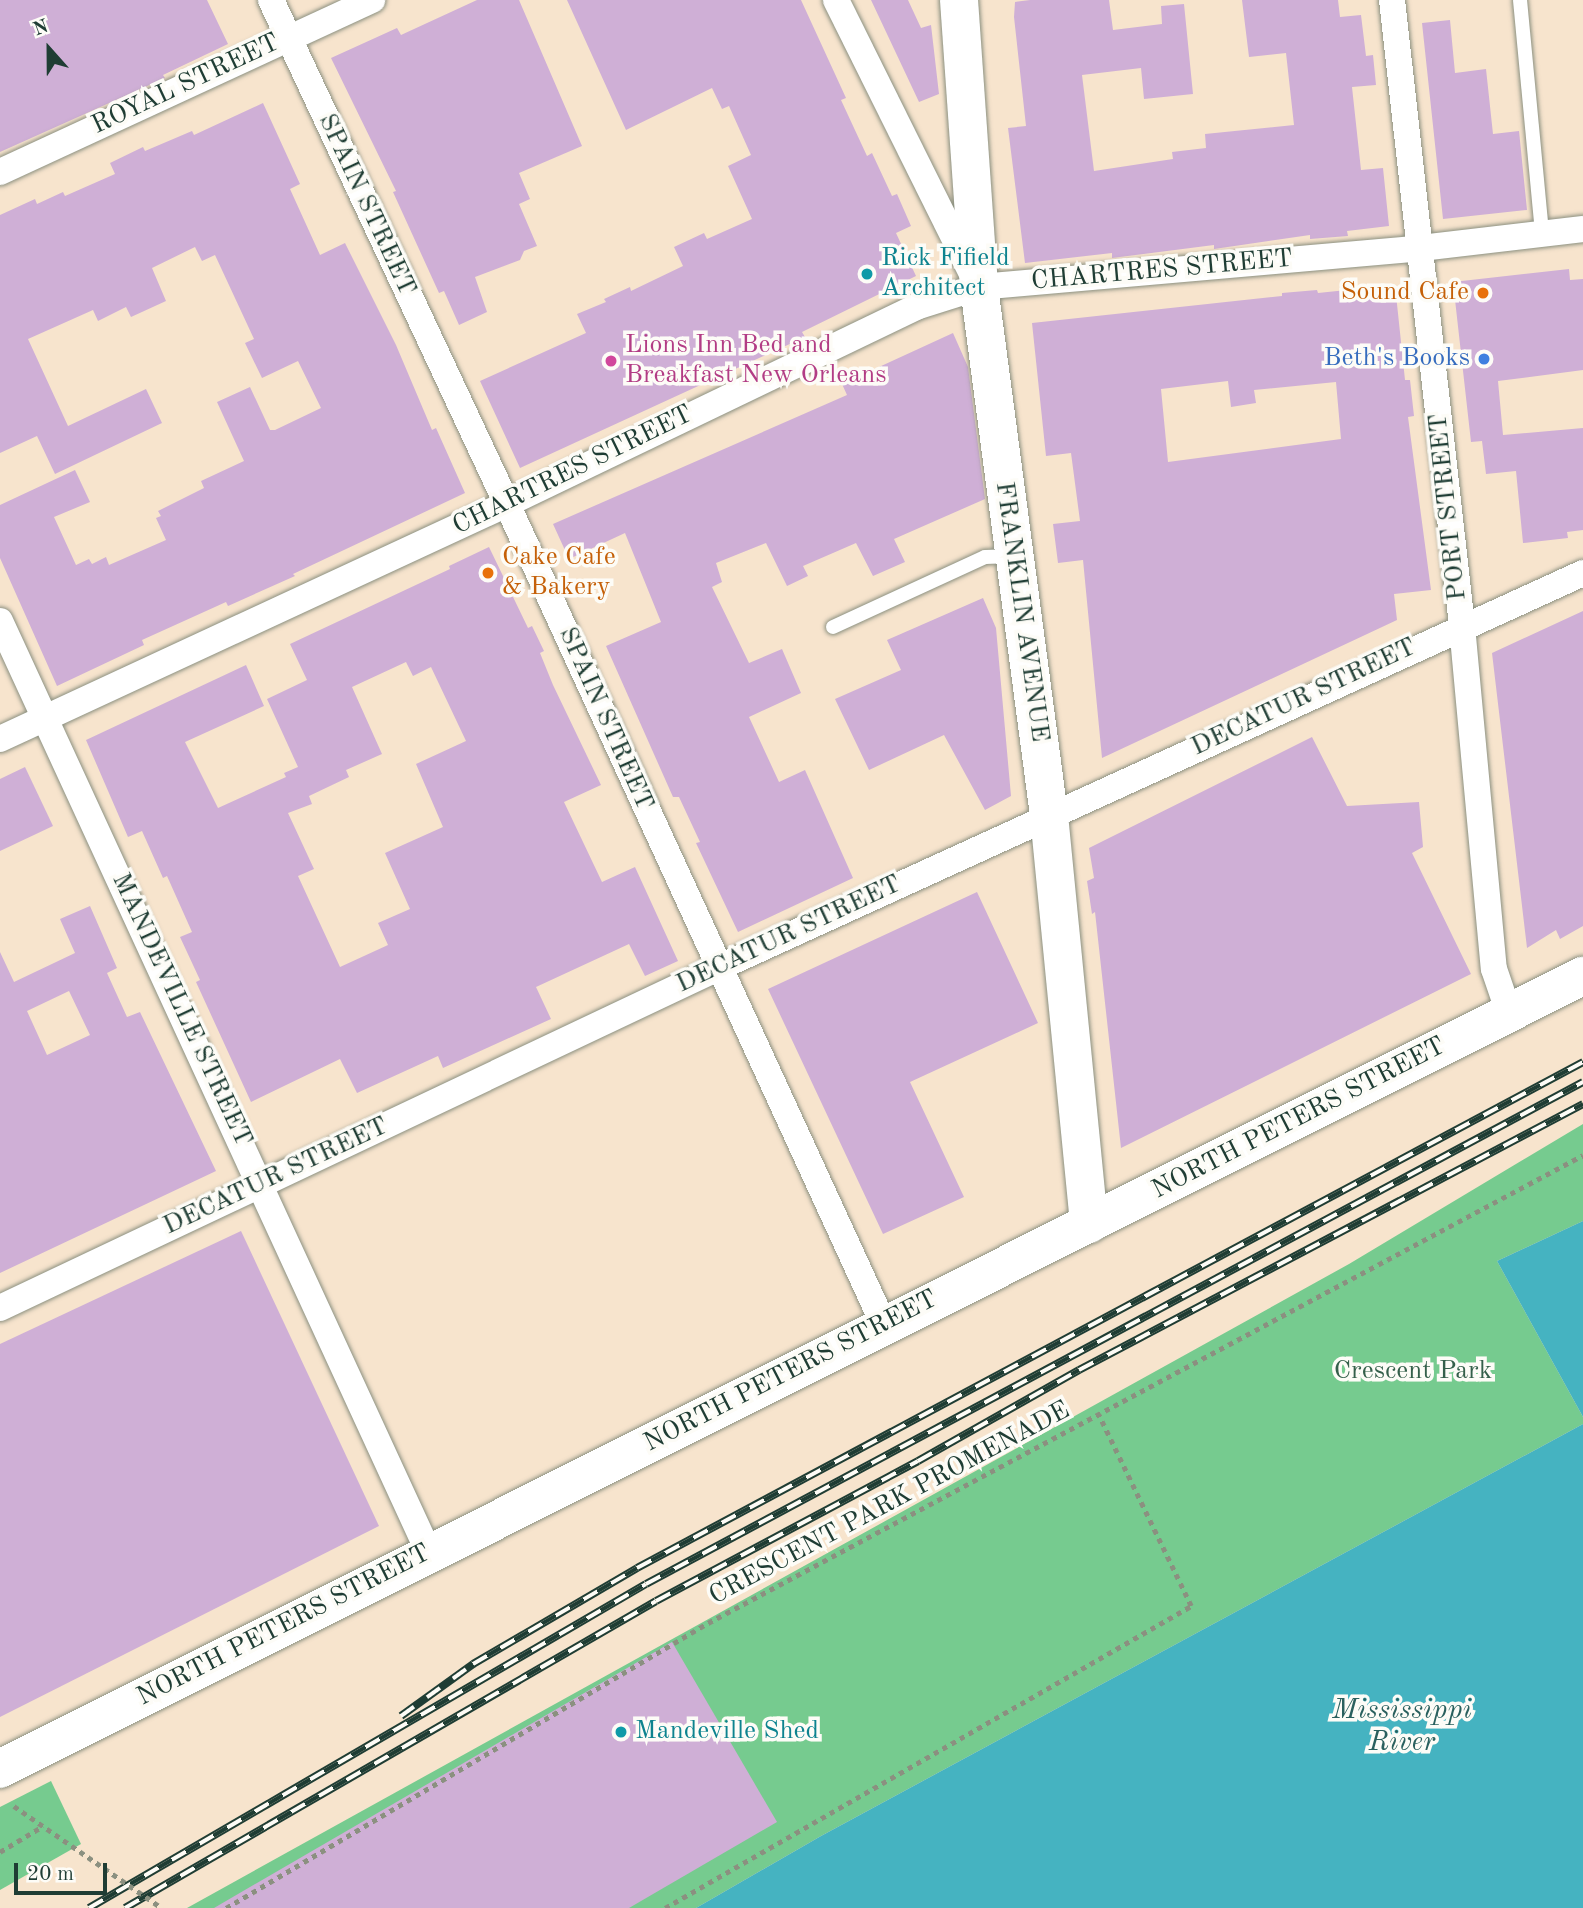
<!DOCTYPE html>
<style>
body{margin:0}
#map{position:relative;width:1583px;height:1908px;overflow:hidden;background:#f7e4cd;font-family:"Old Standard TT",serif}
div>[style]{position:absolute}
.green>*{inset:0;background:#76cb8f}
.water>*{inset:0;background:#45b3c1}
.building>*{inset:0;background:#cfafd6}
.path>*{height:4.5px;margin-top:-2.25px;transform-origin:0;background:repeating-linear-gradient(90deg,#8b9080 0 5px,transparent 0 10px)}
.roads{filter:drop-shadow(0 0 2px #8b9080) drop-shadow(0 0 2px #8b9080)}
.lane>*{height:14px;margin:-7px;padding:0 7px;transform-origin:7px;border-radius:7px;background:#fff}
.street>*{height:26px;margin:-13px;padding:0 13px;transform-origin:13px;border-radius:13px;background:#fff}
.secondary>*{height:38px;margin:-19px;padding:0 19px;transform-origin:19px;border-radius:19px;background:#fff}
.rail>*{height:8px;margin-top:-4px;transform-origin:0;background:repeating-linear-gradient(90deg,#fdfcf7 0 16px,#1f3d34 0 32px);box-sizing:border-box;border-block:2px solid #1f3d34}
.path-bridge>*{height:4.5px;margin-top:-2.25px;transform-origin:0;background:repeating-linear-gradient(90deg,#8b9080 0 5px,transparent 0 10px)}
.dots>*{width:19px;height:19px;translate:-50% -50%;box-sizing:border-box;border:4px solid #fdfcf7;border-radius:50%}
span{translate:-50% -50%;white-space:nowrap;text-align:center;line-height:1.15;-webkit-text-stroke:7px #fdfcf7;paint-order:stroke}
.street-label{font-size:26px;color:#1f3d34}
.culture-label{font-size:26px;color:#0d838f}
.left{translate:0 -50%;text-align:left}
.food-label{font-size:26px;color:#c56008}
.right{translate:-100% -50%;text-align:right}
.hotel-label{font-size:26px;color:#b23c85}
.shop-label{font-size:26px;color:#366cbe}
.park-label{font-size:26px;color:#35604b}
.water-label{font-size:28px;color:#2a605e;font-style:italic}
.north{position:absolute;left:14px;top:14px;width:70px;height:70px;-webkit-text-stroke:5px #fdfcf7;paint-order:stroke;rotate:339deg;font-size:19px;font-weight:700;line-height:28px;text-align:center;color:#1f3d34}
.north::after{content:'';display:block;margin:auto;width:24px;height:32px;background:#1f3d34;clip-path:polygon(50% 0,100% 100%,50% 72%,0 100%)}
.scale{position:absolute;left:14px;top:1863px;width:93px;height:32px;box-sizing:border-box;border:4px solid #1f3d34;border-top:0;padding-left:9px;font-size:21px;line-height:24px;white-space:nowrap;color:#1f3d34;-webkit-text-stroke:5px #fdfcf7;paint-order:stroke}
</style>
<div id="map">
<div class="green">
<div style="clip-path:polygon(1583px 1124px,1583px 1221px,1497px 1261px,1583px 1417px,1583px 1424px,821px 1836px,696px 1908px,187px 1908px,1349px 1264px)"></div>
<div style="clip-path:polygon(51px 1781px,81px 1844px,0 1890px,0 1807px)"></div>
</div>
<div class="water">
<div style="clip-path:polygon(1583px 1221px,1583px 1417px,1497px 1261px)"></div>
<div style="clip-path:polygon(1583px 1424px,1583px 1908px,696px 1908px,821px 1836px)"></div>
</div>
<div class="building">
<div style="clip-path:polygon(0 0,207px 0,228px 44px,163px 75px,165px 78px,0 152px)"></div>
<div style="clip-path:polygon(477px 0,519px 0,582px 146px,519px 173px,530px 199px,519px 204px,537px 246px,524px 251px,520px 260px,475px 277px,487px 312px,459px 325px,444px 291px,439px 293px,393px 192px,396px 191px,331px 58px,397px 28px,401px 35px)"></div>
<div style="clip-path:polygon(567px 0,801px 0,846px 98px,841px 100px,867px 156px,872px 153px,892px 196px,897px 194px,911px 226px,896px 233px,916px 276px,802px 332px,805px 337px,520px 468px,480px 381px,586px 333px,577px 314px,606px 302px,604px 299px,630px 287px,631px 291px,683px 266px,674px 247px,704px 233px,707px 239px,752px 219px,728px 166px,751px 155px,729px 106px,722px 109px,712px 88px,626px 130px)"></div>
<div style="clip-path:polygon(871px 0,908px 0,921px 28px,931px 25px,939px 94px,919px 102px)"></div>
<div style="clip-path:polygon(1030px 0,1109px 0,1113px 30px,1162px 24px,1161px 6px,1184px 4px,1193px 94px,1144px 99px,1141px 68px,1082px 75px,1094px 171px,1173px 159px,1172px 152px,1206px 148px,1205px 134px,1294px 125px,1286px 53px,1249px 57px,1242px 0,1338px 0,1340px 17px,1361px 15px,1366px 56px,1373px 55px,1376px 85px,1352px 87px,1361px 170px,1383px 168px,1389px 226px,1347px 231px,1348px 236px,1310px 239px,1310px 235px,1214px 249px,1214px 245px,1112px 258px,1112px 253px,1025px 263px,1008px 128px,1026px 126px,1014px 17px,1015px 2px)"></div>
<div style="clip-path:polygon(1450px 20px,1455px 73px,1486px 69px,1493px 134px,1519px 131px,1527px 210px,1443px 219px,1422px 23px)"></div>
<div style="clip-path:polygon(263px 103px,300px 184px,290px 189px,320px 255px,345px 243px,396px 345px,432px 430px,436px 428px,465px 493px,293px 574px,295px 576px,228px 606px,226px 602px,142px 640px,144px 645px,57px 686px,0 558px,0 505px,75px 470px,90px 502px,54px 517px,76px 565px,89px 559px,92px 564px,106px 557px,109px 565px,166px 540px,156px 518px,161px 516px,158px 511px,204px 488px,201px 481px,244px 461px,217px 402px,250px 387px,270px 430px,275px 430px,321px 408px,298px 361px,262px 378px,245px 343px,254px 339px,215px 255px,202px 261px,195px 247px,152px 268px,166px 301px,131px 317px,126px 307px,98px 321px,93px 310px,28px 339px,68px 426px,146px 389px,162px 423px,55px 474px,37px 436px,0 453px,0 215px,35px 199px,37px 204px,63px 192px,65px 196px,115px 174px,110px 163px,143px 147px,145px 151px,192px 131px,194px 135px)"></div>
<div style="clip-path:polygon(1569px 269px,1570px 280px,1583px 279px,1583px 370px,1498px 381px,1503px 435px,1583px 428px,1583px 530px,1567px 532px,1568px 538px,1523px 543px,1516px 471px,1486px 474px,1482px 441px,1471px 442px,1453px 282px)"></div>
<div style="clip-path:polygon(evenodd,1395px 285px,1405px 380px,1410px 380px,1414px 416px,1408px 417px,1431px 590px,1394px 594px,1397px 620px,1102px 758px,1083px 560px,1058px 563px,1053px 524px,1080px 521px,1071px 453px,1046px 456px,1032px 323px,1282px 296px,1282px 293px,1317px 290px,1318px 293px,1395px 285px,1228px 381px,1231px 407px,1256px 403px,1254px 390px,1336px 382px,1341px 439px,1168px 462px,1161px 389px,1228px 381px)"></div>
<div style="clip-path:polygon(953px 333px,968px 367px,985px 499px,894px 539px,905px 562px,873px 576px,856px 543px,803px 566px,808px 576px,787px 586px,766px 543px,716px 563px,722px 582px,712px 587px,749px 663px,782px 649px,801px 693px,749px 717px,779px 782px,805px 770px,853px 878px,738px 932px,696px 843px,700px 842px,679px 797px,673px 797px,606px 646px,661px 622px,625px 533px,569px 559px,553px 524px,847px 395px,842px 384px)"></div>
<div style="clip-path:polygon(evenodd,489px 547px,528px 628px,532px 626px,544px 651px,540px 653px,553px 685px,601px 785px,564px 802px,602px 882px,635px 867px,678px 961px,645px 976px,629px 944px,536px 987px,551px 1019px,443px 1068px,438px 1056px,357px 1093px,340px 1059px,251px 1102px,196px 982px,200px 980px,180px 937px,192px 932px,167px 876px,163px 878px,142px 831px,128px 837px,86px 740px,246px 665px,264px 706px,185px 742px,218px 808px,286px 777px,284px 773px,298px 767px,267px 699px,307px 680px,290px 644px,450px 569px,449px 566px,489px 547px,406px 662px,413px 676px,431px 667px,466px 741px,416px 764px,443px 827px,385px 853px,410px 909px,378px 923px,388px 945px,340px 967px,298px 876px,314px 869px,288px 813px,312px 804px,309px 796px,349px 777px,346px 770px,382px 754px,352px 687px,406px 662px)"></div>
<div style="clip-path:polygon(983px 598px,996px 628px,1011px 796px,985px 810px,944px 735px,869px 770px,835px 699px,901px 670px,887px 640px)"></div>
<div style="clip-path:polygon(1583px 611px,1583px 926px,1560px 939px,1556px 930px,1527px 948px,1492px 653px)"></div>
<div style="clip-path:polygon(1312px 737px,1347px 806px,1419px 802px,1423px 847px,1412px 853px,1471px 974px,1121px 1148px,1095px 912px,1092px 914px,1087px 881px,1094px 878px,1089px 848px)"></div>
<div style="clip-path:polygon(25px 767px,53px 826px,0 851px,0 779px)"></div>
<div style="clip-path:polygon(977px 892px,1038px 1023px,910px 1082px,964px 1197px,883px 1234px,768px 989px)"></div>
<div style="clip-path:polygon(evenodd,90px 906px,117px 968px,107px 973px,127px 1017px,140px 1012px,216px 1171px,0 1273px,0 952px,14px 982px,75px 953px,60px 919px,90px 906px,69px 991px,90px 1035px,47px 1055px,27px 1011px,69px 991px)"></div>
<div style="clip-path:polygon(241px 1231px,379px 1526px,0 1717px,0 1344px)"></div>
<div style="clip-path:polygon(672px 1642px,777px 1822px,629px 1908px,214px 1908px)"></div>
</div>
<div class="path">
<div style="left:0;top:1852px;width:50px;rotate:-31.2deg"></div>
<div style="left:226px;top:1908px;width:560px;rotate:-30.6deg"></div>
<div style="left:708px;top:1623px;width:992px;rotate:-28.14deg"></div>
<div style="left:665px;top:1908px;width:607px;rotate:-29.86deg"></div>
<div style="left:1191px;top:1606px;width:213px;rotate:-115.8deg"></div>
</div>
<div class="roads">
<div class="lane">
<div style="left:1520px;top:0;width:235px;rotate:84.6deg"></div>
<div style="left:833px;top:627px;width:167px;rotate:-24.7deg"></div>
<div style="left:985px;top:557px;width:27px;rotate:-2deg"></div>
</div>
<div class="street">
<div style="left:271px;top:0;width:557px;rotate:64.91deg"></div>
<div style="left:507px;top:504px;width:903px;rotate:65.34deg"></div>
<div style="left:836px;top:0;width:306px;rotate:63.6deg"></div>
<div style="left:1392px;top:0;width:630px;rotate:83.62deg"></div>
<div style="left:1462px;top:626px;width:344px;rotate:84.7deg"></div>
<div style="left:1494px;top:969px;width:46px;rotate:71.2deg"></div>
<div style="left:0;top:172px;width:410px;rotate:-24.8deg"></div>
<div style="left:0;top:621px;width:1026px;rotate:65.28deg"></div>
<div style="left:0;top:739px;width:559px;rotate:-24.87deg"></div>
<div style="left:507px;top:504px;width:454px;rotate:-25.7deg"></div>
<div style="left:916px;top:307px;width:66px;rotate:-17.6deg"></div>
<div style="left:979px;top:287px;width:444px;rotate:-5deg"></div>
<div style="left:1421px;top:248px;width:163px;rotate:-6.7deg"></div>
<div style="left:0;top:1308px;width:794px;rotate:-25.34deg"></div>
<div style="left:718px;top:968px;width:951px;rotate:-24.54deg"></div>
</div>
<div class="secondary">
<div style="left:959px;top:0;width:288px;rotate:86deg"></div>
<div style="left:979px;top:287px;width:533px;rotate:82.45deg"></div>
<div style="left:1049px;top:815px;width:411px;rotate:84.4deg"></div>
<div style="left:0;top:1769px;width:1771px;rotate:-26.61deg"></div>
</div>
</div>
<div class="rail">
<div style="left:401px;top:1716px;width:89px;rotate:-35.8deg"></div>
<div style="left:473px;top:1664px;width:190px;rotate:-30.3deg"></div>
<div style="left:637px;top:1568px;width:1073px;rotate:-28.14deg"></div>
<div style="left:89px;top:1908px;width:644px;rotate:-30.19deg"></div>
<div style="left:646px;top:1584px;width:1063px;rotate:-28.18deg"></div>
<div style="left:125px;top:1908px;width:613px;rotate:-30.03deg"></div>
<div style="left:656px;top:1601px;width:297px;rotate:-28.1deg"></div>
<div style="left:918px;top:1461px;width:185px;rotate:-29.5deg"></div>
<div style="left:1079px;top:1370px;width:570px;rotate:-27.82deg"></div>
</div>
<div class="path-bridge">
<div style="left:14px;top:1806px;width:180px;rotate:34.6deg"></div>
</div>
<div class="dots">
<div style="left:867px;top:274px;background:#0f9aa8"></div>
<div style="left:1483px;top:293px;background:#e8710a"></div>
<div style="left:1484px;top:359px;background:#3f7fe0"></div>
<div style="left:611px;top:361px;background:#d1479c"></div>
<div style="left:488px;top:573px;background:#e8710a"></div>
<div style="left:621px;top:1732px;background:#0f9aa8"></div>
</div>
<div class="street-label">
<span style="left:186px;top:85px;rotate:-25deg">ROYAL STREET</span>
<span style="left:366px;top:205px;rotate:65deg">SPAIN STREET</span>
<span style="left:1162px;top:271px;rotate:-5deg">CHARTRES STREET</span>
<span style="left:573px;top:471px;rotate:-26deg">CHARTRES STREET</span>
<span style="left:1449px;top:507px;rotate:-96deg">PORT STREET</span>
<span style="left:1021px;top:612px;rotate:82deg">FRANKLIN AVENUE</span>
<span style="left:1304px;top:698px;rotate:-25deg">DECATUR STREET</span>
<span style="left:605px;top:719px;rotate:66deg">SPAIN STREET</span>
<span style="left:789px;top:935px;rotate:-25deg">DECATUR STREET</span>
<span style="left:181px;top:1010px;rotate:65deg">MANDEVILLE STREET</span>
<span style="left:1299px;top:1119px;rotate:-27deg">NORTH PETERS STREET</span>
<span style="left:276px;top:1177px;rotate:-25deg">DECATUR STREET</span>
<span style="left:791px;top:1372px;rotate:-27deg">NORTH PETERS STREET</span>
<span style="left:890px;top:1504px;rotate:-28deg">CRESCENT PARK PROMENADE</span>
<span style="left:284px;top:1626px;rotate:-27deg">NORTH PETERS STREET</span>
</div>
<div class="culture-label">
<span class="left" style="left:881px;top:274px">Rick Fifield<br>Architect</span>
<span class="left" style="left:635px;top:1732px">Mandeville Shed</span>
</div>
<div class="food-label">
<span class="right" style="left:1469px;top:293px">Sound Cafe</span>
<span class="left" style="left:502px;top:573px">Cake Cafe<br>&amp; Bakery</span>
</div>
<div class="hotel-label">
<span class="left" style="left:625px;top:361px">Lions Inn Bed and<br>Breakfast New Orleans</span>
</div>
<div class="shop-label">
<span class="right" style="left:1470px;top:359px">Beth's Books</span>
</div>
<div class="park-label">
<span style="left:1413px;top:1372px">Crescent Park</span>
</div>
<div class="water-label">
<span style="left:1402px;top:1727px">Mississippi<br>River</span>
</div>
<div class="north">N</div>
<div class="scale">20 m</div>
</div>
